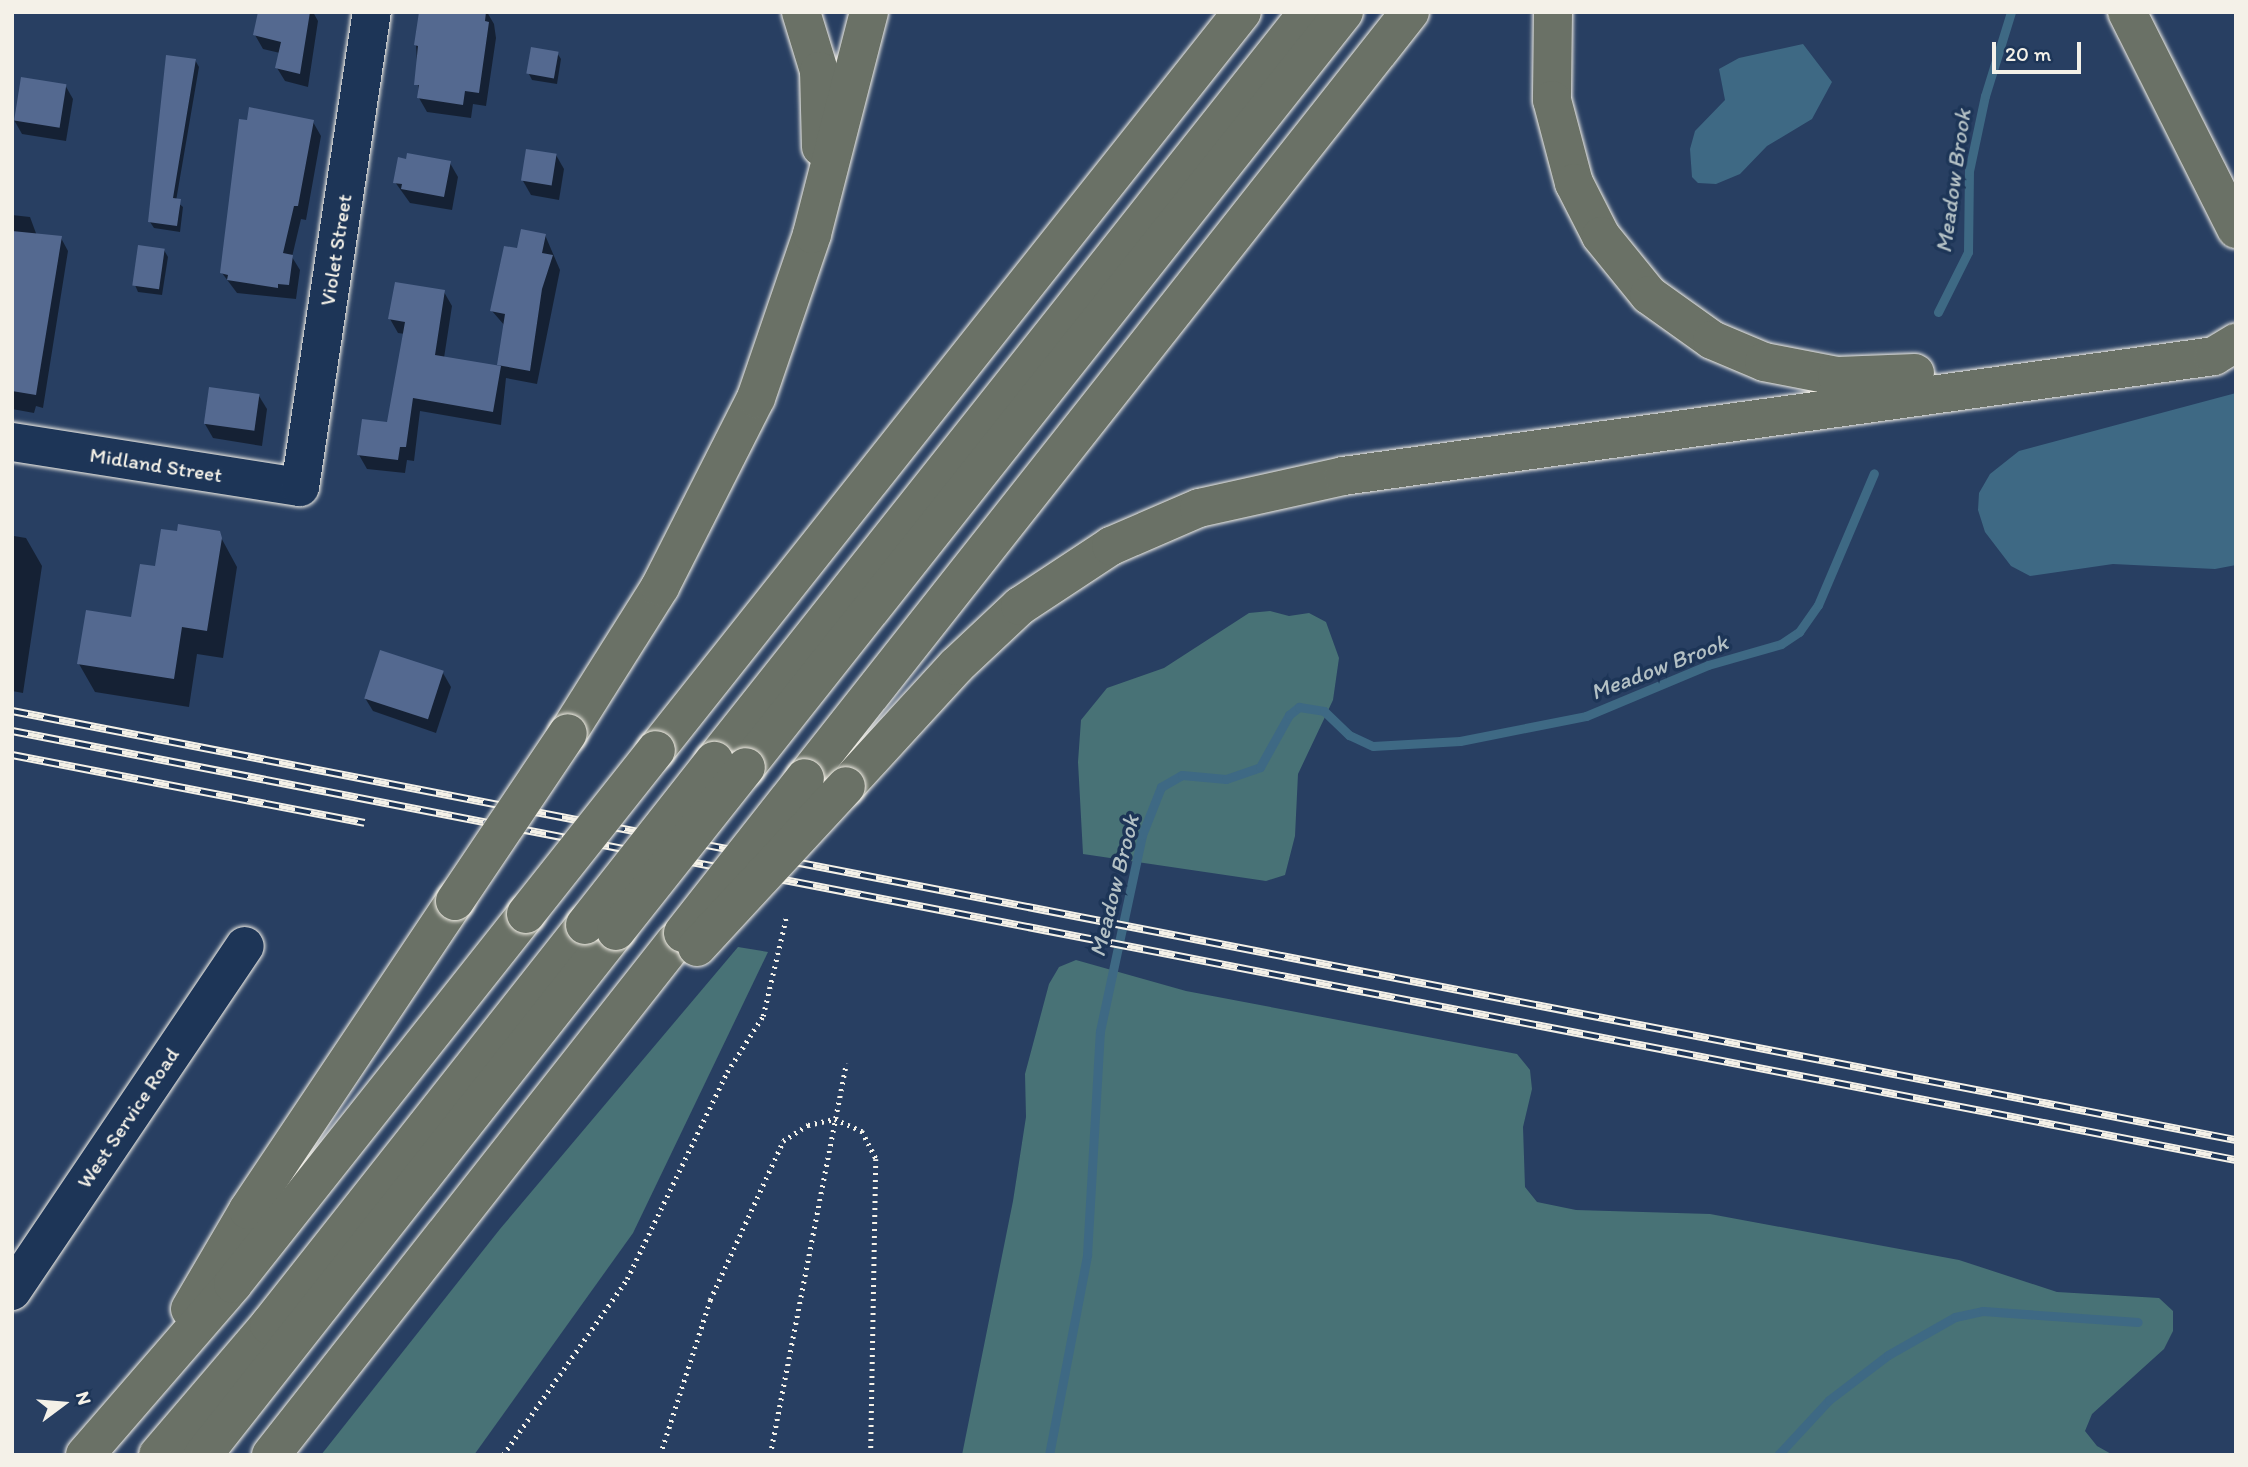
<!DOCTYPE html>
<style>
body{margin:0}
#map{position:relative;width:2248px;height:1467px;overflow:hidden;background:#283f62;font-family:Itim,sans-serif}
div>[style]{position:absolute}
.green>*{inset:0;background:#487276}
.water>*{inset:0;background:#3e6984}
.shadow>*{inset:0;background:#0007}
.stream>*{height:9px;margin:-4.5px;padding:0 4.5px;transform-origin:4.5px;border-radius:4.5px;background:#3e6984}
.building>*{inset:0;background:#546990;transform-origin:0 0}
.path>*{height:4.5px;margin-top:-2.25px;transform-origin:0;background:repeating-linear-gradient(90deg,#f4f1e8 0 2px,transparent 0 7px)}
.roads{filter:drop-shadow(0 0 2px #f4f1e8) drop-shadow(0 0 2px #f4f1e8)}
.minor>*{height:38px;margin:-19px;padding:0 19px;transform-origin:19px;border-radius:19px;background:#1d3557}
.major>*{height:38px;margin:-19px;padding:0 19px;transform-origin:19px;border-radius:19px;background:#6a7166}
.highway>*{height:38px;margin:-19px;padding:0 19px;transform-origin:19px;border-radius:19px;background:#6a7166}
.rail>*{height:8px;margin-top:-4px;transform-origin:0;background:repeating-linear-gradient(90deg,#1d3557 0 16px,#f4f1e8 0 32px);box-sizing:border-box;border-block:2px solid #f4f1e8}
.bridges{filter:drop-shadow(0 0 2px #f4f1e8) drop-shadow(0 0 2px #f4f1e8)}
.highway-bridge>*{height:38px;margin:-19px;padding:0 19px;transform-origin:19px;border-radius:19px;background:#6a7166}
span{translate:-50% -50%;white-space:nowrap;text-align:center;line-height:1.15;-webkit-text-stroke:7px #1d3557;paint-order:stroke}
.street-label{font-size:21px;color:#f4f1e8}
.water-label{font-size:23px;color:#b4c1c5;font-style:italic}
.frame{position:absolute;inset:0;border:14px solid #f4f1e8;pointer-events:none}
.north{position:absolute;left:28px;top:1369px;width:70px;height:70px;-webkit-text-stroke:5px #1d3557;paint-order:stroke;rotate:74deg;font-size:19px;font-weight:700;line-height:28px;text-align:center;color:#f4f1e8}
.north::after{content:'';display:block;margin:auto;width:24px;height:32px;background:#f4f1e8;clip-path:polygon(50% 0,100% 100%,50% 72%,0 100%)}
.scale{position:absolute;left:1992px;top:42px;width:89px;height:32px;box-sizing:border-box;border:4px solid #f4f1e8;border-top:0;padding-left:9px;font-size:21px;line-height:24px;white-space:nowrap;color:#f4f1e8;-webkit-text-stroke:5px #1d3557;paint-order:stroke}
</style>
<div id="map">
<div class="green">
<div style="clip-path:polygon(1270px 611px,1289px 616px,1309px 613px,1326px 622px,1339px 658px,1333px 700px,1298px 774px,1295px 836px,1285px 875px,1266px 881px,1083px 854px,1078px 762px,1081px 720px,1107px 688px,1164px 668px,1249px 613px)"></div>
<div style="clip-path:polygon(738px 947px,768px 952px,633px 1233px,474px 1455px,321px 1455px,500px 1229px)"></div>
<div style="clip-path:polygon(1076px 960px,1186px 991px,1517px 1054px,1530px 1070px,1532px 1089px,1523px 1127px,1525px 1187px,1537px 1202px,1576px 1210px,1710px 1214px,1959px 1260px,2057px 1292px,2159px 1298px,2173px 1311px,2173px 1331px,2164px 1349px,2092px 1414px,2085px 1431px,2097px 1446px,2113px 1455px,962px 1455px,1013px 1201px,1026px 1117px,1025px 1074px,1049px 984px,1059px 967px)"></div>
</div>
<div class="water">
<div style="clip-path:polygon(1803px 44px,1832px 82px,1812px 119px,1767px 146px,1740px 174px,1716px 184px,1698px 183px,1692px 177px,1690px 149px,1695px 131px,1725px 100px,1719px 69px,1739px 58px)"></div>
<div style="clip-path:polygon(2236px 393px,2236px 565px,2215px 569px,2113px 564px,2030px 576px,2011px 566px,1985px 532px,1978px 510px,1979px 493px,1990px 474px,2019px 451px)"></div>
</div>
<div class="shadow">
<div style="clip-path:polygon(260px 12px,313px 12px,318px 21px,308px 87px,285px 81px,277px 68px,280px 53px,263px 49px,255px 35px)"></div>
<div style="clip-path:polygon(421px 12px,487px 12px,494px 24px,496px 38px,486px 106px,473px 104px,471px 118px,427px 112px,419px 98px,416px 45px)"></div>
<div style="clip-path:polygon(557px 53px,561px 59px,557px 84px,532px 80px,529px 74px)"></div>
<div style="clip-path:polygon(195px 60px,199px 67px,176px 201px,183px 207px,180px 232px,154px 228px,150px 222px)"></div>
<div style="clip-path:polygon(65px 85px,73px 99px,66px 141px,22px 134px,14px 120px)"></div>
<div style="clip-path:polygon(313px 122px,321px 136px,306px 220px,301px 219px,292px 257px,300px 270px,296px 299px,237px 293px,222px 273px)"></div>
<div style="clip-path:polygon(556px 155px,564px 169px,559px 200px,531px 195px,523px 181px)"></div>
<div style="clip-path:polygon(450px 163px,458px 177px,452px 210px,410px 203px,395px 182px)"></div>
<div style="clip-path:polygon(12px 215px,30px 217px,37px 236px,61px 238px,68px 251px,43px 408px,36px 406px,34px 413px,12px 409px)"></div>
<div style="clip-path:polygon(545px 235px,560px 270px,537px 384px,506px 378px,501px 425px,420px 411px,414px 461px,407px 460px,405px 473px,367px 469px,359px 455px,389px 424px,405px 334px,398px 333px,390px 319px,444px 292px,452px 306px,444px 358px,500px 368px,505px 326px,492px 311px,518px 251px)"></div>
<div style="clip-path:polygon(164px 250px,168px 257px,162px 295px,138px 292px,135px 285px)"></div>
<div style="clip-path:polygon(259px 396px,267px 409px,262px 446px,213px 438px,205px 424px)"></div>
<div style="clip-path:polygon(12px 530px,14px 536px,26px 538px,42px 566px,23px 693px,12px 691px)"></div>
<div style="clip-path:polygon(218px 532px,237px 567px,223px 658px,197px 654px,189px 707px,95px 692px,79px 664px,133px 619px,156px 568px)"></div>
<div style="clip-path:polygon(443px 673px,451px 687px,436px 733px,373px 711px,365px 698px)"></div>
</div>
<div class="stream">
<div style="left:1938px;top:312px;width:67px;rotate:-63.4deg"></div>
<div style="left:1968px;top:252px;width:81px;rotate:-89.3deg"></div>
<div style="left:1969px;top:171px;width:77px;rotate:-78deg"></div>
<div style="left:1985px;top:96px;width:88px;rotate:-72.8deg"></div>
<div style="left:1049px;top:1455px;width:204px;rotate:-79.2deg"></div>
<div style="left:1087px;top:1255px;width:224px;rotate:-86.7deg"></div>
<div style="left:1100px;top:1031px;width:200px;rotate:-77.9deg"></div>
<div style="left:1142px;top:835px;width:52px;rotate:-68.4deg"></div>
<div style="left:1161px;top:787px;width:24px;rotate:-30deg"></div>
<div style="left:1182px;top:775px;width:44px;rotate:5.2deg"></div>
<div style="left:1226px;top:779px;width:36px;rotate:-19deg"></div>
<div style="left:1260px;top:767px;width:60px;rotate:-60.9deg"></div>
<div style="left:1289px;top:715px;width:13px;rotate:-39deg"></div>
<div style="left:1299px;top:707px;width:25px;rotate:9deg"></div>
<div style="left:1324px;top:711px;width:35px;rotate:44deg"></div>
<div style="left:1349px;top:735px;width:26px;rotate:25deg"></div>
<div style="left:1373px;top:746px;width:87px;rotate:-3.3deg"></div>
<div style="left:1460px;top:741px;width:128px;rotate:-11.2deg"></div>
<div style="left:1586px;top:716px;width:132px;rotate:-22.7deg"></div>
<div style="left:1708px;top:665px;width:76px;rotate:-16deg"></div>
<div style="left:1781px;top:644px;width:22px;rotate:-34deg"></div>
<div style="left:1799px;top:632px;width:33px;rotate:-55deg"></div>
<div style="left:1818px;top:605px;width:143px;rotate:-67deg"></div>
<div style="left:1778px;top:1455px;width:75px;rotate:-47.2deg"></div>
<div style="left:1829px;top:1400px;width:74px;rotate:-37.3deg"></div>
<div style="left:1888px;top:1355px;width:77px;rotate:-29.6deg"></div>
<div style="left:1955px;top:1317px;width:29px;rotate:-12deg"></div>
<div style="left:1983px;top:1311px;width:155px;rotate:4.1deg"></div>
</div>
<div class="building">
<div style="clip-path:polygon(258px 12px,310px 12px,300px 74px,275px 68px,281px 42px,253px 35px)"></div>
<div style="clip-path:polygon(419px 12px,486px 12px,485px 21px,489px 22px,479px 93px,465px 91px,463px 105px,417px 98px,419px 85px,414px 85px,418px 46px,414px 45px)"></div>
<div style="left:531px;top:47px;width:28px;height:27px;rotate:10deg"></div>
<div style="clip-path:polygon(166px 55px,196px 59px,173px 198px,181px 199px,177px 226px,148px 222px)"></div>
<div style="left:21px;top:77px;width:46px;height:44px;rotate:9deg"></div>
<div style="clip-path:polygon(249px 107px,314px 120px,298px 206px,294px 206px,283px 253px,293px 255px,289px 285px,278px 284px,278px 288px,227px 280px,228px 275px,220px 273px,239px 119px,247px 120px)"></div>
<div style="left:526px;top:149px;width:31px;height:32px;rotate:9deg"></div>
<div style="clip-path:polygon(407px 153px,451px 161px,444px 197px,401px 189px,402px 184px,393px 183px,398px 157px,406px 159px)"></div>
<div style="clip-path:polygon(521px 229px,546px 234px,542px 253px,553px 255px,542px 289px,530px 371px,497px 365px,505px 314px,490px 311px,504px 246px,517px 248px)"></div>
<div style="clip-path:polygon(12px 231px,62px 236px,36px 395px,12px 391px)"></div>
<div style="left:138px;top:245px;width:27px;height:41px;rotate:8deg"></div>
<div style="clip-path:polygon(395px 282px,445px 290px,435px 355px,501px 366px,493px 412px,413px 398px,406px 447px,400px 447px,398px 460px,357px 455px,362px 419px,387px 422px,405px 322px,388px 319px)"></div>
<div style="left:209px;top:387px;width:51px;height:37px;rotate:8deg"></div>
<div style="clip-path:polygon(178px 524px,220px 531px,222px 538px,207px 631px,182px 627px,174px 679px,77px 664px,86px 610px,131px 617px,140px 564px,155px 566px,161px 529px,177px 531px)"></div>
<div style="left:380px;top:650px;width:67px;height:51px;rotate:18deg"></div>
</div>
<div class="path">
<div style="left:503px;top:1455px;width:215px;rotate:-54.8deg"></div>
<div style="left:627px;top:1279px;width:230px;rotate:-64.2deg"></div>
<div style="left:727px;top:1072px;width:67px;rotate:-57.3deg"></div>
<div style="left:763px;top:1016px;width:101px;rotate:-76.8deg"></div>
<div style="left:660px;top:1455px;width:163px;rotate:-72.1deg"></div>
<div style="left:710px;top:1300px;width:175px;rotate:-65.3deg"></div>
<div style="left:783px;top:1141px;width:30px;rotate:-33deg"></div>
<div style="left:808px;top:1125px;width:28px;rotate:-13deg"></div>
<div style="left:835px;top:1119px;width:30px;rotate:24deg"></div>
<div style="left:862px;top:1131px;width:31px;rotate:63deg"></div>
<div style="left:876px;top:1159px;width:296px;rotate:91deg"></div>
<div style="left:770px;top:1455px;width:399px;rotate:-79deg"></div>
</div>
<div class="roads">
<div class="minor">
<div style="left:12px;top:442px;width:291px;rotate:8.9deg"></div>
<div style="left:300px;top:487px;width:480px;rotate:-81.4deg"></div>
<div style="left:12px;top:1291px;width:416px;rotate:-56deg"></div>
</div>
<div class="major">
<div style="left:2127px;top:12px;width:243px;rotate:63.3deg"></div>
</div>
<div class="highway">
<div style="left:801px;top:12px;width:62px;rotate:73deg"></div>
<div style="left:819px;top:71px;width:76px;rotate:88.5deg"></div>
<div style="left:1553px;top:12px;width:88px;rotate:90.7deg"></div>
<div style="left:1552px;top:100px;width:86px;rotate:75.2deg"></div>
<div style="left:1574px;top:183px;width:59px;rotate:63deg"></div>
<div style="left:1601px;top:236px;width:76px;rotate:50.9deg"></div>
<div style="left:1649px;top:295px;width:77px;rotate:35.5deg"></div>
<div style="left:1712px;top:340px;width:56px;rotate:22.9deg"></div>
<div style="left:1764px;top:362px;width:74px;rotate:10.9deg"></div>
<div style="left:1837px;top:376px;width:78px;rotate:-2.2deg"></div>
<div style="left:568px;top:733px;width:173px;rotate:-57.8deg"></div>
<div style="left:660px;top:587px;width:212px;rotate:-63.1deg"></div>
<div style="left:756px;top:398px;width:173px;rotate:-71.1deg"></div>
<div style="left:812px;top:234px;width:229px;rotate:-75.6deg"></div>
<div style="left:656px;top:750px;width:942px;rotate:-51.55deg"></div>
<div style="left:714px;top:761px;width:956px;rotate:-51.58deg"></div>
<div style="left:746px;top:767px;width:963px;rotate:-51.62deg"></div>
<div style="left:805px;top:778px;width:976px;rotate:-51.7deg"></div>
<div style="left:846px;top:786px;width:163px;rotate:-47.5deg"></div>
<div style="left:956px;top:666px;width:88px;rotate:-43.2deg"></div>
<div style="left:1020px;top:606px;width:109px;rotate:-33.4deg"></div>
<div style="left:1111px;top:546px;width:96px;rotate:-23.4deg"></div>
<div style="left:1199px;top:508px;width:148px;rotate:-12.5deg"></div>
<div style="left:1343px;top:476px;width:879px;rotate:-7.84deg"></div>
<div style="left:2214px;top:356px;width:26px;rotate:-31deg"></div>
<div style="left:190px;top:1309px;width:115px;rotate:-59.6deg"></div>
<div style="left:248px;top:1210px;width:372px;rotate:-56.2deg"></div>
<div style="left:85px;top:1455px;width:226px;rotate:-49.1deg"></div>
<div style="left:233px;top:1284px;width:472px;rotate:-51.6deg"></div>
<div style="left:158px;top:1455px;width:171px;rotate:-49.5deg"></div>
<div style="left:269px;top:1325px;width:510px;rotate:-51.69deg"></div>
<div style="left:203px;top:1455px;width:667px;rotate:-51.76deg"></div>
<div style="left:271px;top:1455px;width:653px;rotate:-51.78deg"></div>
</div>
</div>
<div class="rail">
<div style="left:12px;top:711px;width:2265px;rotate:10.92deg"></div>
<div style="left:12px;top:731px;width:2265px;rotate:10.92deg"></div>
<div style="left:12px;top:755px;width:359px;rotate:10.9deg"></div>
</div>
<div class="bridges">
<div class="highway-bridge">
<div style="left:455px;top:901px;width:202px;rotate:-56.1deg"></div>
<div style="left:526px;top:914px;width:209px;rotate:-51.6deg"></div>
<div style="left:585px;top:925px;width:209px;rotate:-51.8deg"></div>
<div style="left:616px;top:931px;width:209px;rotate:-51.6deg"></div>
<div style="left:683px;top:933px;width:197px;rotate:-51.8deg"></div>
<div style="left:697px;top:947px;width:219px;rotate:-47.2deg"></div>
</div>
</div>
<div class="street-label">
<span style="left:336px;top:250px;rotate:-81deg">Violet Street</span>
<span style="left:156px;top:465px;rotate:9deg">Midland Street</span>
<span style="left:128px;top:1118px;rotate:-56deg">West Service Road</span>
</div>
<div class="water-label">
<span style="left:1953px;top:181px;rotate:-82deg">Meadow Brook</span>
<span style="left:1659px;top:667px;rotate:-21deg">Meadow Brook</span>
<span style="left:1114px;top:886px;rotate:-76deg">Meadow Brook</span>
</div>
<div class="frame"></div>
<div class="north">N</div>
<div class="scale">20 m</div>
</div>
